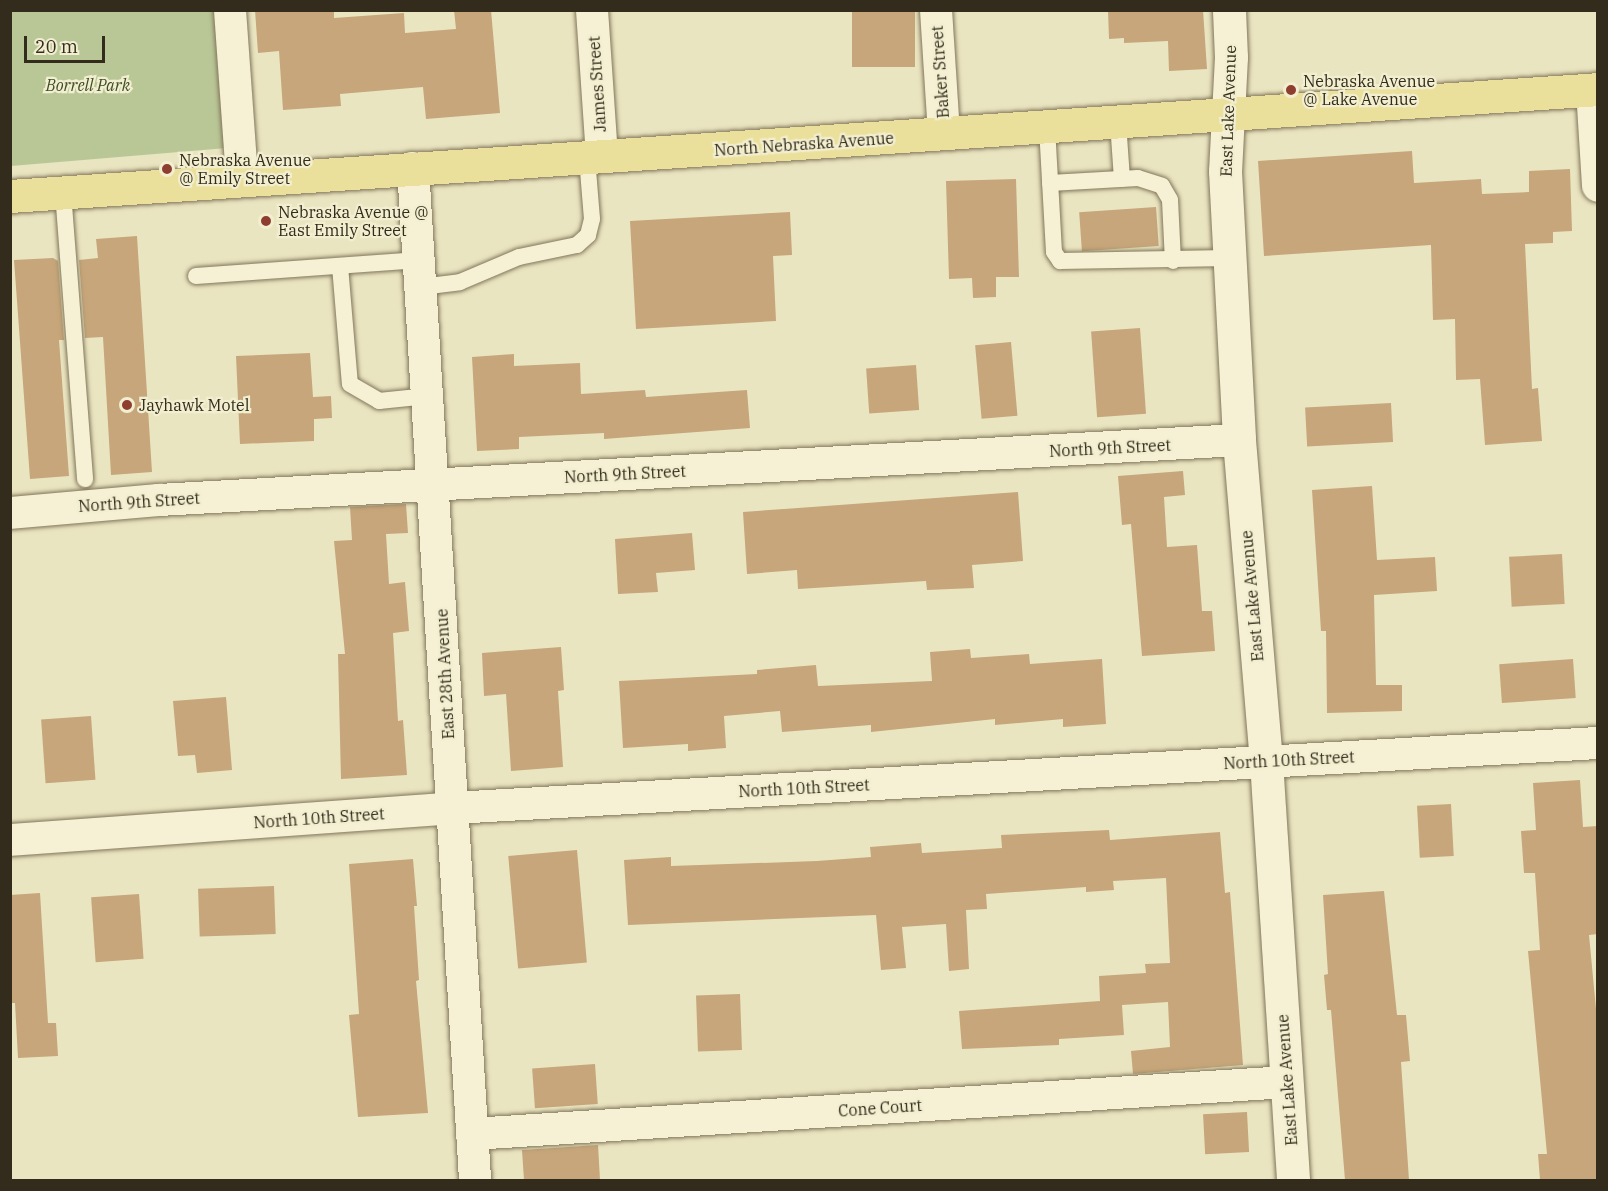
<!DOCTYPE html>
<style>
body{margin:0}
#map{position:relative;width:1608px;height:1191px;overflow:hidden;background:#eae5c1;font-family:"IBM Plex Serif",serif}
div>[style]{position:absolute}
.green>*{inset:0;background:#b9c797}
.building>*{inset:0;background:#c6a67a;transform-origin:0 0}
.roads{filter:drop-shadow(0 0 2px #82765a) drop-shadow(0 0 2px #82765a)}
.service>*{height:16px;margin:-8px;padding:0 8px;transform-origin:8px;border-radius:8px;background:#f6f1d4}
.minor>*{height:32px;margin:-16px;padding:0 16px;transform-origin:16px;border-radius:16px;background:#f6f1d4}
.tertiary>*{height:33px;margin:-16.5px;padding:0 16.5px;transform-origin:16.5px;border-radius:16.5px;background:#f6f1d4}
.primary>*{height:33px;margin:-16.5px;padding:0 16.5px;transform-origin:16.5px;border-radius:16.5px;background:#ebe09b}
.dots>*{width:16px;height:16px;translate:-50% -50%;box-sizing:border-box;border:3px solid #f2eed0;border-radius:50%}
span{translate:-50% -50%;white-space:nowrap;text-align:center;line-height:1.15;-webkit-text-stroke:4.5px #f2eed0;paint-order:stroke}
.street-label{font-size:16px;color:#332c1d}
.poi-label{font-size:16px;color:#332c1d}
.left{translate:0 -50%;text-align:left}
.park-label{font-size:16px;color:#3d4e26;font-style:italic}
.frame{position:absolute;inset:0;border:12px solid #332c1d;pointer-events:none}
.scale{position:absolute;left:24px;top:36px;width:81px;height:27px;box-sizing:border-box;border:3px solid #332c1d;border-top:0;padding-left:8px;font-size:18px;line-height:21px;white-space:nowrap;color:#332c1d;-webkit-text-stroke:4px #f2eed0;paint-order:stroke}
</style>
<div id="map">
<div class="green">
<div style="clip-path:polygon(11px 11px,215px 11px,227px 148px,11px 166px)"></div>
</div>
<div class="building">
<div style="clip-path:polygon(255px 10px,334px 10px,334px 18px,404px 13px,405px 33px,456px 29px,454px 10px,491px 10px,500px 113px,426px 119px,423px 87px,340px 94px,341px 106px,283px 110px,279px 51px,258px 53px)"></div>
<div style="left:852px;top:10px;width:63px;height:57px"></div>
<div style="clip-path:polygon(1108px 10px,1203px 10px,1207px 69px,1169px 71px,1168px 41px,1124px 43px,1124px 38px,1109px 39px)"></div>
<div style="clip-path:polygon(1412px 151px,1414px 183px,1481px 179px,1482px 194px,1529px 192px,1529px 171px,1570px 169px,1572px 231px,1553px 232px,1553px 243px,1525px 244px,1532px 389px,1538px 388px,1542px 441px,1485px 445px,1480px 379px,1456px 380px,1455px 319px,1433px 320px,1431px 245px,1264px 256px,1258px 161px)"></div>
<div style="clip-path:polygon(1016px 179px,1019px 277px,996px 277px,996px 297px,973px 298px,972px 278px,949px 279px,946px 181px)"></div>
<div style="left:1156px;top:207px;width:39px;height:77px;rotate:86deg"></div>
<div style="clip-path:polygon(790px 212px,792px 255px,773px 256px,776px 321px,636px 329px,630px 221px)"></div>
<div style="clip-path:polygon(137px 236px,152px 472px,111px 475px,103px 337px,85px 338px,79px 260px,98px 258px,96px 239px)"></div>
<div style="clip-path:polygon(53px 258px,58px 261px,64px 340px,59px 340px,69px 476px,30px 479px,14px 260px)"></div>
<div style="left:1140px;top:328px;width:86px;height:49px;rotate:86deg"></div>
<div style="left:1011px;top:342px;width:74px;height:36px;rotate:85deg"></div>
<div style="clip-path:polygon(310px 353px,313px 397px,331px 396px,332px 418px,314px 419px,314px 441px,240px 444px,236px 356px)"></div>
<div style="clip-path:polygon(514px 354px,514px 366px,580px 363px,581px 394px,645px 390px,646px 397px,747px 390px,750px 428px,604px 439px,604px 433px,519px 437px,519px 449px,477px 451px,472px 357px)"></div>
<div style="left:916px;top:365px;width:45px;height:50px;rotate:86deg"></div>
<div style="left:1391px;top:403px;width:39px;height:86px;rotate:87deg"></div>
<div style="clip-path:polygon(1183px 471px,1185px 495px,1164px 497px,1167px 547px,1197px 545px,1202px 611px,1212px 611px,1215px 651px,1142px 656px,1131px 524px,1122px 525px,1118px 476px)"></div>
<div style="clip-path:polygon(1372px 486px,1377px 560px,1435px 557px,1437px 591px,1374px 595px,1376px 685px,1402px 685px,1402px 711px,1327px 713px,1326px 631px,1321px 631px,1312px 490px)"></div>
<div style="clip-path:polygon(1018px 492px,1023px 561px,972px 565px,974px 588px,927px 590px,926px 581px,798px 589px,797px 570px,747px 574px,743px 512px)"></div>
<div style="clip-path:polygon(406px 504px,408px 533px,386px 534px,389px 584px,405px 582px,409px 631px,393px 633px,398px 721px,403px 720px,407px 775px,341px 779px,338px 654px,345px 654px,334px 541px,352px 540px,350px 507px)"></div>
<div style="clip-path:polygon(692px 533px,695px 570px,656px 573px,658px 592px,618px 594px,615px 539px)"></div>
<div style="left:1562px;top:554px;width:50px;height:53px;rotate:87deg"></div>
<div style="clip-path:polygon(561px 647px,564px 690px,558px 691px,563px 767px,511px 771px,506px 694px,484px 696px,482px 653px)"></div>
<div style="clip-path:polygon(970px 649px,971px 658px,1029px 654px,1030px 664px,1102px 659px,1106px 724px,1063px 727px,1063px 719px,995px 725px,995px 719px,871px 732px,871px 725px,782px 732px,780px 711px,724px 716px,726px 748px,688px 751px,688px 744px,623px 748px,619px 681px,757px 674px,757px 670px,816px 665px,818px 686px,932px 681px,930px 652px)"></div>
<div style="left:1573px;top:659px;width:39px;height:74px;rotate:86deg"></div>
<div style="clip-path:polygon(226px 697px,232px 770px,197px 773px,195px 755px,178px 756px,173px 701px)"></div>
<div style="left:91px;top:716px;width:64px;height:50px;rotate:86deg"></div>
<div style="clip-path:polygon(1580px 780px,1583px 827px,1598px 826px,1598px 934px,1589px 935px,1598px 1030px,1598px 1180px,1540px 1180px,1538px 1154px,1547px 1154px,1528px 951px,1540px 950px,1535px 873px,1524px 873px,1521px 831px,1536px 830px,1533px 783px)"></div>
<div style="left:1451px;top:804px;width:52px;height:34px;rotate:87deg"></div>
<div style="clip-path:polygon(1109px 830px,1110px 840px,1220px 832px,1225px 893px,1230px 892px,1243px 1065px,1133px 1074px,1131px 1051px,1170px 1047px,1168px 1002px,1122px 1005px,1124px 1035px,1059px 1039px,1059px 1045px,962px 1049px,959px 1011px,1100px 1001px,1099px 976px,1146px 973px,1145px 964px,1170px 963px,1166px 878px,1113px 881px,1114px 890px,1086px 892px,1086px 887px,986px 894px,987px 909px,966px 910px,969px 969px,949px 971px,946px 924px,902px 927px,906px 968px,881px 970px,876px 915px,628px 925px,624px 860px,671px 857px,671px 866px,817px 861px,871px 857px,870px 847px,921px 843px,922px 853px,1002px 848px,1001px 835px)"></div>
<div style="left:577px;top:850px;width:113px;height:69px;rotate:85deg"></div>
<div style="clip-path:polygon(413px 859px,417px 906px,414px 906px,419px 980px,416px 981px,428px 1113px,358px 1117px,349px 1015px,359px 1014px,349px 864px)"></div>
<div style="left:274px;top:886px;width:48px;height:76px;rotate:88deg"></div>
<div style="clip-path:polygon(1384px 891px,1397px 1015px,1406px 1015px,1410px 1061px,1401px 1062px,1409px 1180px,1345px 1180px,1331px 1010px,1327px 1010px,1324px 975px,1328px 974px,1323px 895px)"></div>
<div style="clip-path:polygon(40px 893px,48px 1023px,56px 1023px,58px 1056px,18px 1058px,15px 1003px,10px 1003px,10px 895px)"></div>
<div style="left:139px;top:894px;width:65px;height:48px;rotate:86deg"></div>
<div style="left:740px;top:994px;width:56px;height:44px;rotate:88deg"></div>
<div style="left:595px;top:1064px;width:40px;height:63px;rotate:86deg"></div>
<div style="left:1247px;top:1112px;width:40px;height:44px;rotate:87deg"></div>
<div style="clip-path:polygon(598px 1145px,600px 1180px,524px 1180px,522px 1150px)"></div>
</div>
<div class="roads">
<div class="service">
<div style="left:1118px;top:122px;width:57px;rotate:86deg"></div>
<div style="left:1047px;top:127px;width:125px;rotate:86.8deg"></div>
<div style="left:1054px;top:252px;width:11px;rotate:56deg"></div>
<div style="left:1060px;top:261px;width:169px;rotate:-1deg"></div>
<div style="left:1050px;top:183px;width:88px;rotate:-3.3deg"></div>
<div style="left:1138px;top:178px;width:25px;rotate:18deg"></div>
<div style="left:1162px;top:186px;width:16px;rotate:60deg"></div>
<div style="left:1170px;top:200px;width:61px;rotate:87.2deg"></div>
<div style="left:63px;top:192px;width:288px;rotate:85.6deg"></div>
<div style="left:340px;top:266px;width:118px;rotate:85.2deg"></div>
<div style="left:350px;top:384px;width:34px;rotate:30deg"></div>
<div style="left:379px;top:401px;width:49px;rotate:-5.8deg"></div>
<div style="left:196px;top:276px;width:224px;rotate:-4.1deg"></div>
<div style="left:421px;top:287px;width:39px;rotate:-7deg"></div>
<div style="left:460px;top:282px;width:64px;rotate:-23deg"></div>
<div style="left:519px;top:257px;width:59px;rotate:-11.7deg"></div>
<div style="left:577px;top:245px;width:15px;rotate:-42deg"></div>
<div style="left:588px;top:235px;width:16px;rotate:-76deg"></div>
<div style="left:592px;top:219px;width:61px;rotate:-94.7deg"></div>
</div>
<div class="minor">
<div style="left:230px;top:10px;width:169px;rotate:85.9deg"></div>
<div style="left:592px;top:10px;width:147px;rotate:86.1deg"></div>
<div style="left:936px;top:10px;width:124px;rotate:86.3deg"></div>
<div style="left:1592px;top:90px;width:96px;rotate:86.4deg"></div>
<div style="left:413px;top:168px;width:1014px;rotate:86.49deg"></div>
<div style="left:10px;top:513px;width:150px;rotate:-5deg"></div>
<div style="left:159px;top:500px;width:1082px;rotate:-3.18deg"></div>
<div style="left:10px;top:840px;width:444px;rotate:-4.1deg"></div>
<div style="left:453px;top:808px;width:1147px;rotate:-3.25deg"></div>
<div style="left:472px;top:1134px;width:817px;rotate:-3.65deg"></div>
</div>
<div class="tertiary">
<div style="left:1229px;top:10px;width:47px;rotate:87.6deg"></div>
<div style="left:1231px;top:57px;width:114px;rotate:93deg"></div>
<div style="left:1225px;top:171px;width:269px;rotate:87deg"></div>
<div style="left:1239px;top:440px;width:322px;rotate:85.2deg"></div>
<div style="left:1266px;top:761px;width:420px;rotate:86.3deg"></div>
</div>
<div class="primary">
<div style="left:10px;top:196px;width:1592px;rotate:-3.85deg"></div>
</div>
</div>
<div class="dots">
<div style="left:1291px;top:90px;background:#8d3e2f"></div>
<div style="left:167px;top:169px;background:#8d3e2f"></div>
<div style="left:266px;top:221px;background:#8d3e2f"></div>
<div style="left:127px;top:405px;background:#8d3e2f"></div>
</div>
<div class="street-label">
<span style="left:940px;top:72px;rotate:-94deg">Baker Street</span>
<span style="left:597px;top:84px;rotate:-94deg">James Street</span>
<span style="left:1228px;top:111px;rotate:-88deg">East Lake Avenue</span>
<span style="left:804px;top:144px;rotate:-4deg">North Nebraska Avenue</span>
<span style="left:1110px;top:448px;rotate:-3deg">North 9th Street</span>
<span style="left:625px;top:474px;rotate:-3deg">North 9th Street</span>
<span style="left:139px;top:502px;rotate:-4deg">North 9th Street</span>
<span style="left:1252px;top:596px;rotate:-95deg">East Lake Avenue</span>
<span style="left:445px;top:674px;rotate:-93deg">East 28th Avenue</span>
<span style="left:1289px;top:760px;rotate:-3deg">North 10th Street</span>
<span style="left:804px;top:788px;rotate:-3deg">North 10th Street</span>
<span style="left:319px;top:818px;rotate:-4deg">North 10th Street</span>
<span style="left:1287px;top:1080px;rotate:-94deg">East Lake Avenue</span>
<span style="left:880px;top:1108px;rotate:-4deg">Cone Court</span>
</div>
<div class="poi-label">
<span class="left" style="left:1303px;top:90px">Nebraska Avenue<br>@ Lake Avenue</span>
<span class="left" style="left:179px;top:169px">Nebraska Avenue<br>@ Emily Street</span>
<span class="left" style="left:278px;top:221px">Nebraska Avenue @<br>East Emily Street</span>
<span class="left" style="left:139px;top:405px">Jayhawk Motel</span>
</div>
<div class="park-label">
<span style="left:88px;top:85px">Borrell Park</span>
</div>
<div class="frame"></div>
<div class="scale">20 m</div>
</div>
